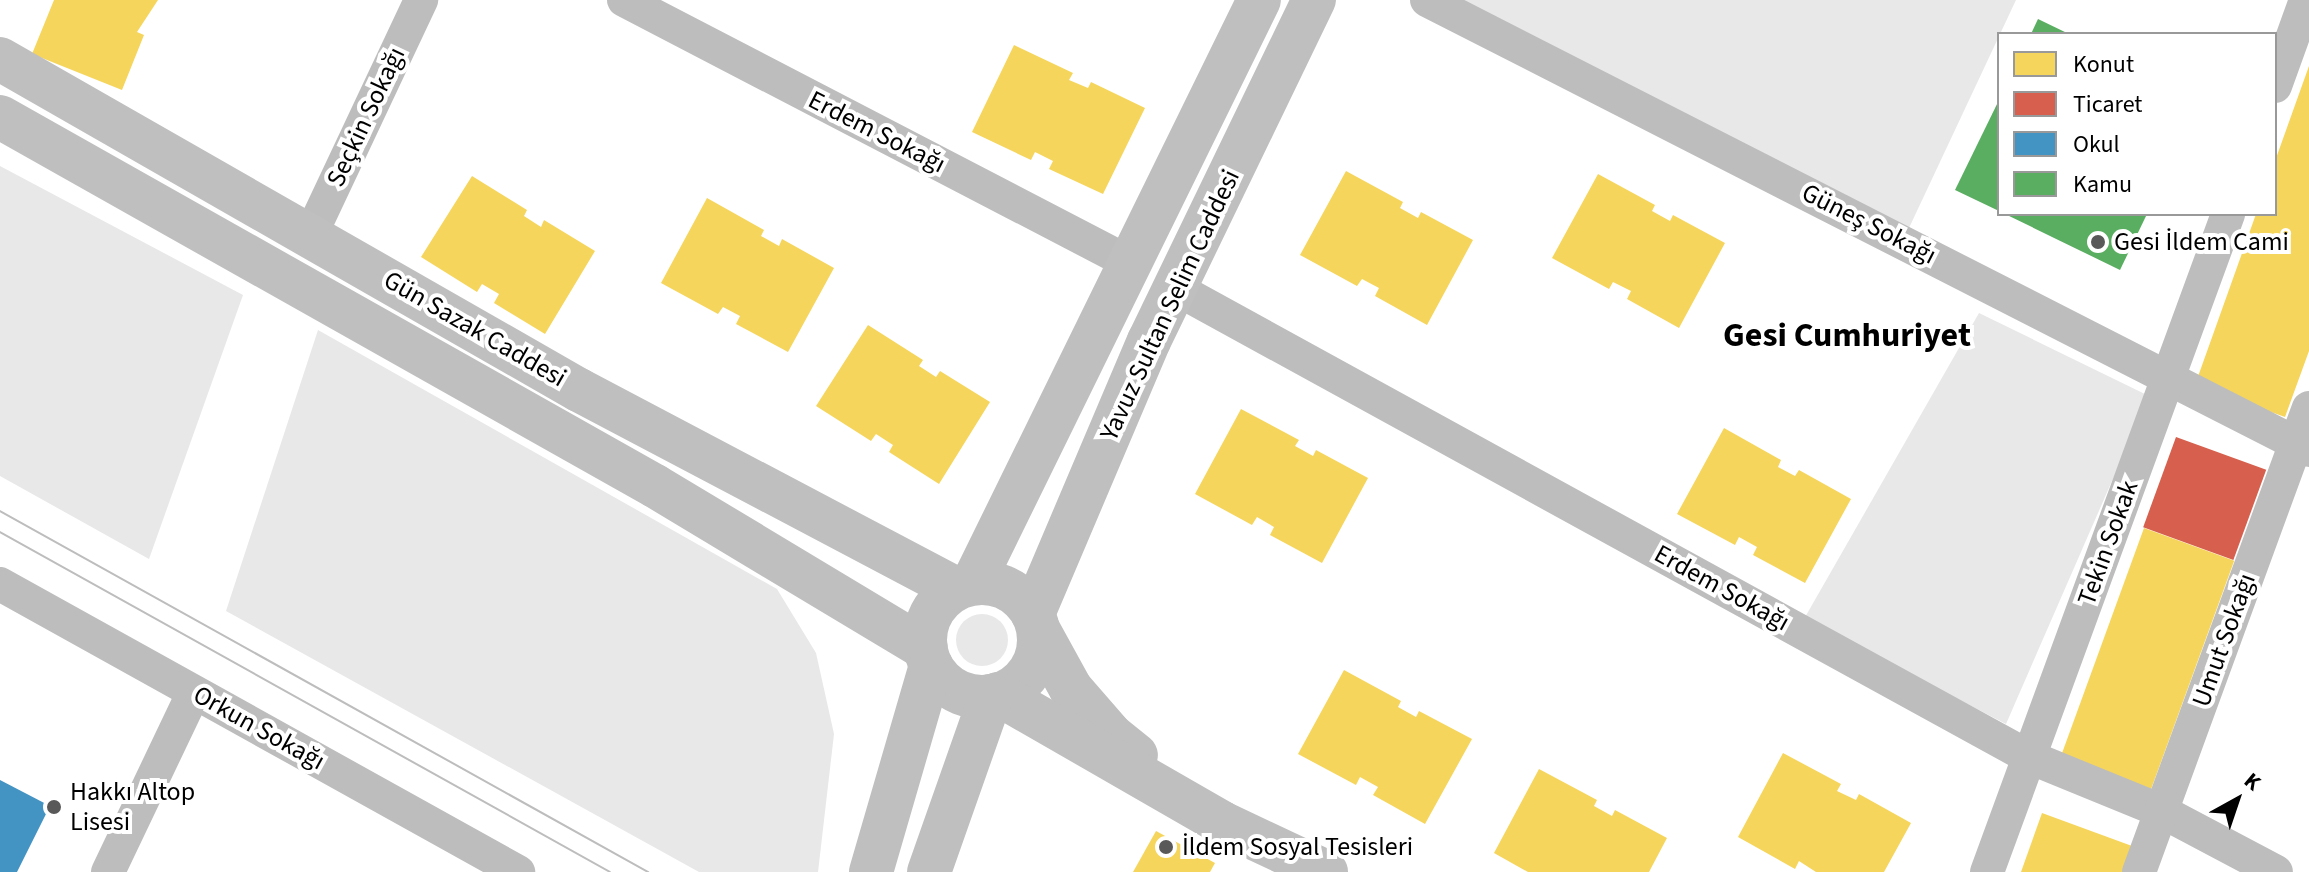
<!DOCTYPE html>
<meta charset="utf-8">
<style>
body{margin:0}
#map{position:relative;width:2309px;height:872px;overflow:hidden;background:#fff;font-family:"Source Sans 3",sans-serif}
div>[style]{position:absolute}
.green>*{inset:0;background:#e8e8e8}
.round{border-radius:50%}
.homes>*{inset:0;background:#f6d55c;transform-origin:0 0}
.shops>*{inset:0;background:#d6604d;transform-origin:0 0}
.schools>*{inset:0;background:#4393c3}
.public>*{inset:0;background:#5aae61}
.street>*{height:34px;margin:-17px;padding:0 17px;transform-origin:17px;border-radius:17px;background:#bdbdbd}
.secondary>*{height:44px;margin:-22px;padding:0 22px;transform-origin:22px;border-radius:22px;background:#bfbfbf}
.secondary>.ring{margin:-22px;padding:0;box-sizing:content-box;background:none;border:44px solid #bfbfbf;border-radius:50%}
.tram>*{height:2px;margin:-1px;padding:0 1px;transform-origin:1px;border-radius:1px;background:#bdbdbd}
.dots>*{width:22px;height:22px;translate:-50% -50%;box-sizing:border-box;border:4px solid #fff;border-radius:50%}
span{translate:-50% -50%;white-space:nowrap;text-align:center;line-height:1.15;-webkit-text-stroke:8px #fff;paint-order:stroke}
.street-label{font-size:26px;color:#000}
.poi-label{font-size:26px;color:#000}
.left{translate:0 -50%;text-align:left}
.district-label{font-size:34px;color:#000;font-weight:700}
.legend{position:absolute;left:1997px;top:32px;width:280px;height:184px;box-sizing:border-box;background:#fff;border:2px solid #999;margin:0;padding:10px 14px;list-style:none;font-size:24px;color:#000}
.legend li{display:flex;align-items:center;gap:16px;height:40px}
.legend b{width:40px;border:2px solid #999}
.north{position:absolute;left:2197px;top:760px;width:80px;height:80px;-webkit-text-stroke:6px #fff;paint-order:stroke;rotate:40deg;font-size:22px;font-weight:700;line-height:32px;text-align:center;color:#000}
.north::after{content:'';display:block;margin:auto;width:28px;height:36px;background:#000;clip-path:polygon(50% 0,100% 100%,50% 72%,0 100%)}
</style>
<div id="map">
<div class="green">
<div style="clip-path:polygon(1432px 0,2016px 0,1901px 245px)"></div>
<div style="clip-path:polygon(0 166px,243px 295px,149px 559px,0 476px)"></div>
<div style="clip-path:polygon(1979px 313px,2149px 396px,2006px 724px,1804px 619px)"></div>
<div style="clip-path:polygon(318px 330px,777px 589px,816px 653px,834px 734px,818px 872px,699px 872px,226px 611px)"></div>
<div class="round" style="left:956px;top:614px;width:52px;height:52px"></div>
</div>
<div class="homes">
<div style="clip-path:polygon(54px 0,158px 0,137px 32px,144px 35px,122px 90px,32px 54px)"></div>
<div style="clip-path:polygon(1014px 45px,1073px 73px,1069px 80px,1088px 88px,1091px 82px,1145px 108px,1103px 194px,1049px 169px,1053px 161px,1035px 152px,1031px 160px,972px 132px)"></div>
<div style="clip-path:polygon(2309px 66px,2309px 351px,2285px 417px,2195px 385px,2256px 214px,2275px 214px,2275px 161px)"></div>
<div style="clip-path:polygon(1346px 171px,1403px 202px,1400px 208px,1418px 218px,1421px 212px,1473px 240px,1427px 325px,1375px 296px,1379px 288px,1362px 279px,1357px 286px,1300px 255px)"></div>
<div style="clip-path:polygon(1598px 174px,1655px 205px,1652px 211px,1670px 221px,1673px 215px,1725px 243px,1679px 328px,1627px 299px,1631px 291px,1613px 282px,1609px 289px,1552px 258px)"></div>
<div style="clip-path:polygon(472px 176px,527px 210px,524px 216px,541px 227px,544px 220px,595px 251px,545px 334px,494px 303px,499px 294px,482px 284px,477px 292px,421px 257px)"></div>
<div style="clip-path:polygon(707px 198px,764px 230px,761px 236px,779px 246px,782px 239px,834px 268px,788px 352px,736px 324px,740px 316px,723px 307px,718px 314px,661px 283px)"></div>
<div style="clip-path:polygon(868px 325px,923px 360px,919px 366px,936px 377px,940px 371px,990px 402px,939px 484px,889px 452px,893px 445px,876px 434px,871px 441px,816px 406px)"></div>
<div style="clip-path:polygon(1241px 409px,1299px 440px,1295px 446px,1313px 456px,1316px 450px,1368px 478px,1322px 563px,1270px 535px,1274px 527px,1257px 517px,1252px 525px,1195px 494px)"></div>
<div style="clip-path:polygon(1724px 428px,1781px 460px,1778px 467px,1795px 476px,1799px 470px,1851px 499px,1805px 583px,1753px 555px,1757px 547px,1739px 537px,1735px 545px,1677px 514px)"></div>
<div style="left:2144px;top:528px;width:96px;height:244px;rotate:20deg"></div>
<div style="clip-path:polygon(1344px 670px,1401px 701px,1398px 707px,1416px 717px,1419px 711px,1472px 739px,1425px 824px,1373px 795px,1378px 787px,1360px 777px,1356px 785px,1298px 754px)"></div>
<div style="clip-path:polygon(1783px 753px,1841px 784px,1837px 791px,1856px 800px,1859px 794px,1911px 823px,1884px 872px,1816px 872px,1799px 861px,1795px 869px,1738px 837px)"></div>
<div style="clip-path:polygon(1539px 769px,1597px 800px,1594px 806px,1612px 816px,1615px 810px,1667px 838px,1649px 872px,1528px 872px,1494px 853px)"></div>
<div style="clip-path:polygon(2042px 813px,2132px 846px,2123px 872px,2021px 872px)"></div>
<div style="clip-path:polygon(1156px 831px,1215px 863px,1210px 872px,1133px 872px)"></div>
</div>
<div class="shops">
<div style="left:2176px;top:437px;width:96px;height:96px;rotate:20deg"></div>
</div>
<div class="schools">
<div style="clip-path:polygon(0 780px,50px 806px,17px 872px,0 872px)"></div>
</div>
<div class="public">
<div style="clip-path:polygon(2038px 19px,2069px 34px,2031px 34px)"></div>
<div style="clip-path:polygon(1999px 100px,1999px 211px,1955px 190px)"></div>
<div style="clip-path:polygon(2005px 214px,2147px 214px,2120px 270px)"></div>
</div>
<div class="street">
<div style="left:624px;top:0;width:570px;rotate:27.46deg"></div>
<div style="left:1427px;top:0;width:990px;rotate:27.03deg"></div>
<div style="left:2275px;top:86px;width:91px;rotate:-70.2deg"></div>
<div style="left:311px;top:234px;width:259px;rotate:-64.8deg"></div>
<div style="left:1175px;top:288px;width:974px;rotate:28.77deg"></div>
<div style="left:2029px;top:757px;width:143px;rotate:22.2deg"></div>
<div style="left:2161px;top:811px;width:130px;rotate:27.9deg"></div>
<div style="left:0;top:584px;width:593px;rotate:29.07deg"></div>
<div style="left:108px;top:872px;width:199px;rotate:-64.5deg"></div>
<div style="left:1987px;top:872px;width:701px;rotate:-69.88deg"></div>
<div style="left:2139px;top:872px;width:494px;rotate:-69.9deg"></div>
</div>
<div class="secondary">
<div style="left:0;top:59px;width:667px;rotate:29.76deg"></div>
<div style="left:579px;top:390px;width:426px;rotate:27.8deg"></div>
<div style="left:0;top:117px;width:752px;rotate:29.4deg"></div>
<div style="left:655px;top:486px;width:316px;rotate:31deg"></div>
<div style="left:973px;top:583px;width:649px;rotate:-63.87deg"></div>
<div class="ring" style="left:925px;top:583px;width:70px;height:70px"></div>
<div style="left:1033px;top:614px;width:297px;rotate:-67deg"></div>
<div style="left:1149px;top:341px;width:379px;rotate:-64.2deg"></div>
<div style="left:1039px;top:631px;width:66px;rotate:61.1deg"></div>
<div style="left:1071px;top:689px;width:61px;rotate:49deg"></div>
<div style="left:1111px;top:735px;width:32px;rotate:39deg"></div>
<div style="left:998px;top:694px;width:258px;rotate:29.9deg"></div>
<div style="left:1222px;top:823px;width:115px;rotate:25.2deg"></div>
<div style="left:871px;top:872px;width:215px;rotate:-73.8deg"></div>
<div style="left:929px;top:872px;width:187px;rotate:-70.6deg"></div>
</div>
<div class="tram">
<div style="left:0;top:511px;width:742px;rotate:29.12deg"></div>
<div style="left:0;top:532px;width:698px;rotate:29.13deg"></div>
</div>
<div class="dots">
<div style="left:2098px;top:242px;background:#595959"></div>
<div style="left:54px;top:807px;background:#595959"></div>
<div style="left:1166px;top:847px;background:#595959"></div>
</div>
<div class="street-label">
<span style="left:366px;top:117px;rotate:-65deg">Seçkin Sokağı</span>
<span style="left:877px;top:132px;rotate:27deg">Erdem Sokağı</span>
<span style="left:1869px;top:224px;rotate:27deg">Güneş Sokağı</span>
<span style="left:1170px;top:305px;rotate:-65deg">Yavuz Sultan Selim Caddesi</span>
<span style="left:475px;top:329px;rotate:30deg">Gün Sazak Caddesi</span>
<span style="left:2108px;top:543px;rotate:-70deg">Tekin Sokak</span>
<span style="left:1722px;top:588px;rotate:29deg">Erdem Sokağı</span>
<span style="left:2224px;top:640px;rotate:-70deg">Umut Sokağı</span>
<span style="left:259px;top:728px;rotate:29deg">Orkun Sokağı</span>
</div>
<div class="poi-label">
<span class="left" style="left:2114px;top:242px">Gesi İldem Cami</span>
<span class="left" style="left:70px;top:807px">Hakkı Altop<br>Lisesi</span>
<span class="left" style="left:1182px;top:847px">İldem Sosyal Tesisleri</span>
</div>
<div class="district-label">
<span style="left:1847px;top:336px">Gesi Cumhuriyet</span>
</div>
<ul class="legend">
<li><b style="height:22px;background:#f6d55c"></b>Konut</li>
<li><b style="height:22px;background:#d6604d"></b>Ticaret</li>
<li><b style="height:22px;background:#4393c3"></b>Okul</li>
<li><b style="height:22px;background:#5aae61"></b>Kamu</li>
</ul>
<div class="north">K</div>
</div>
